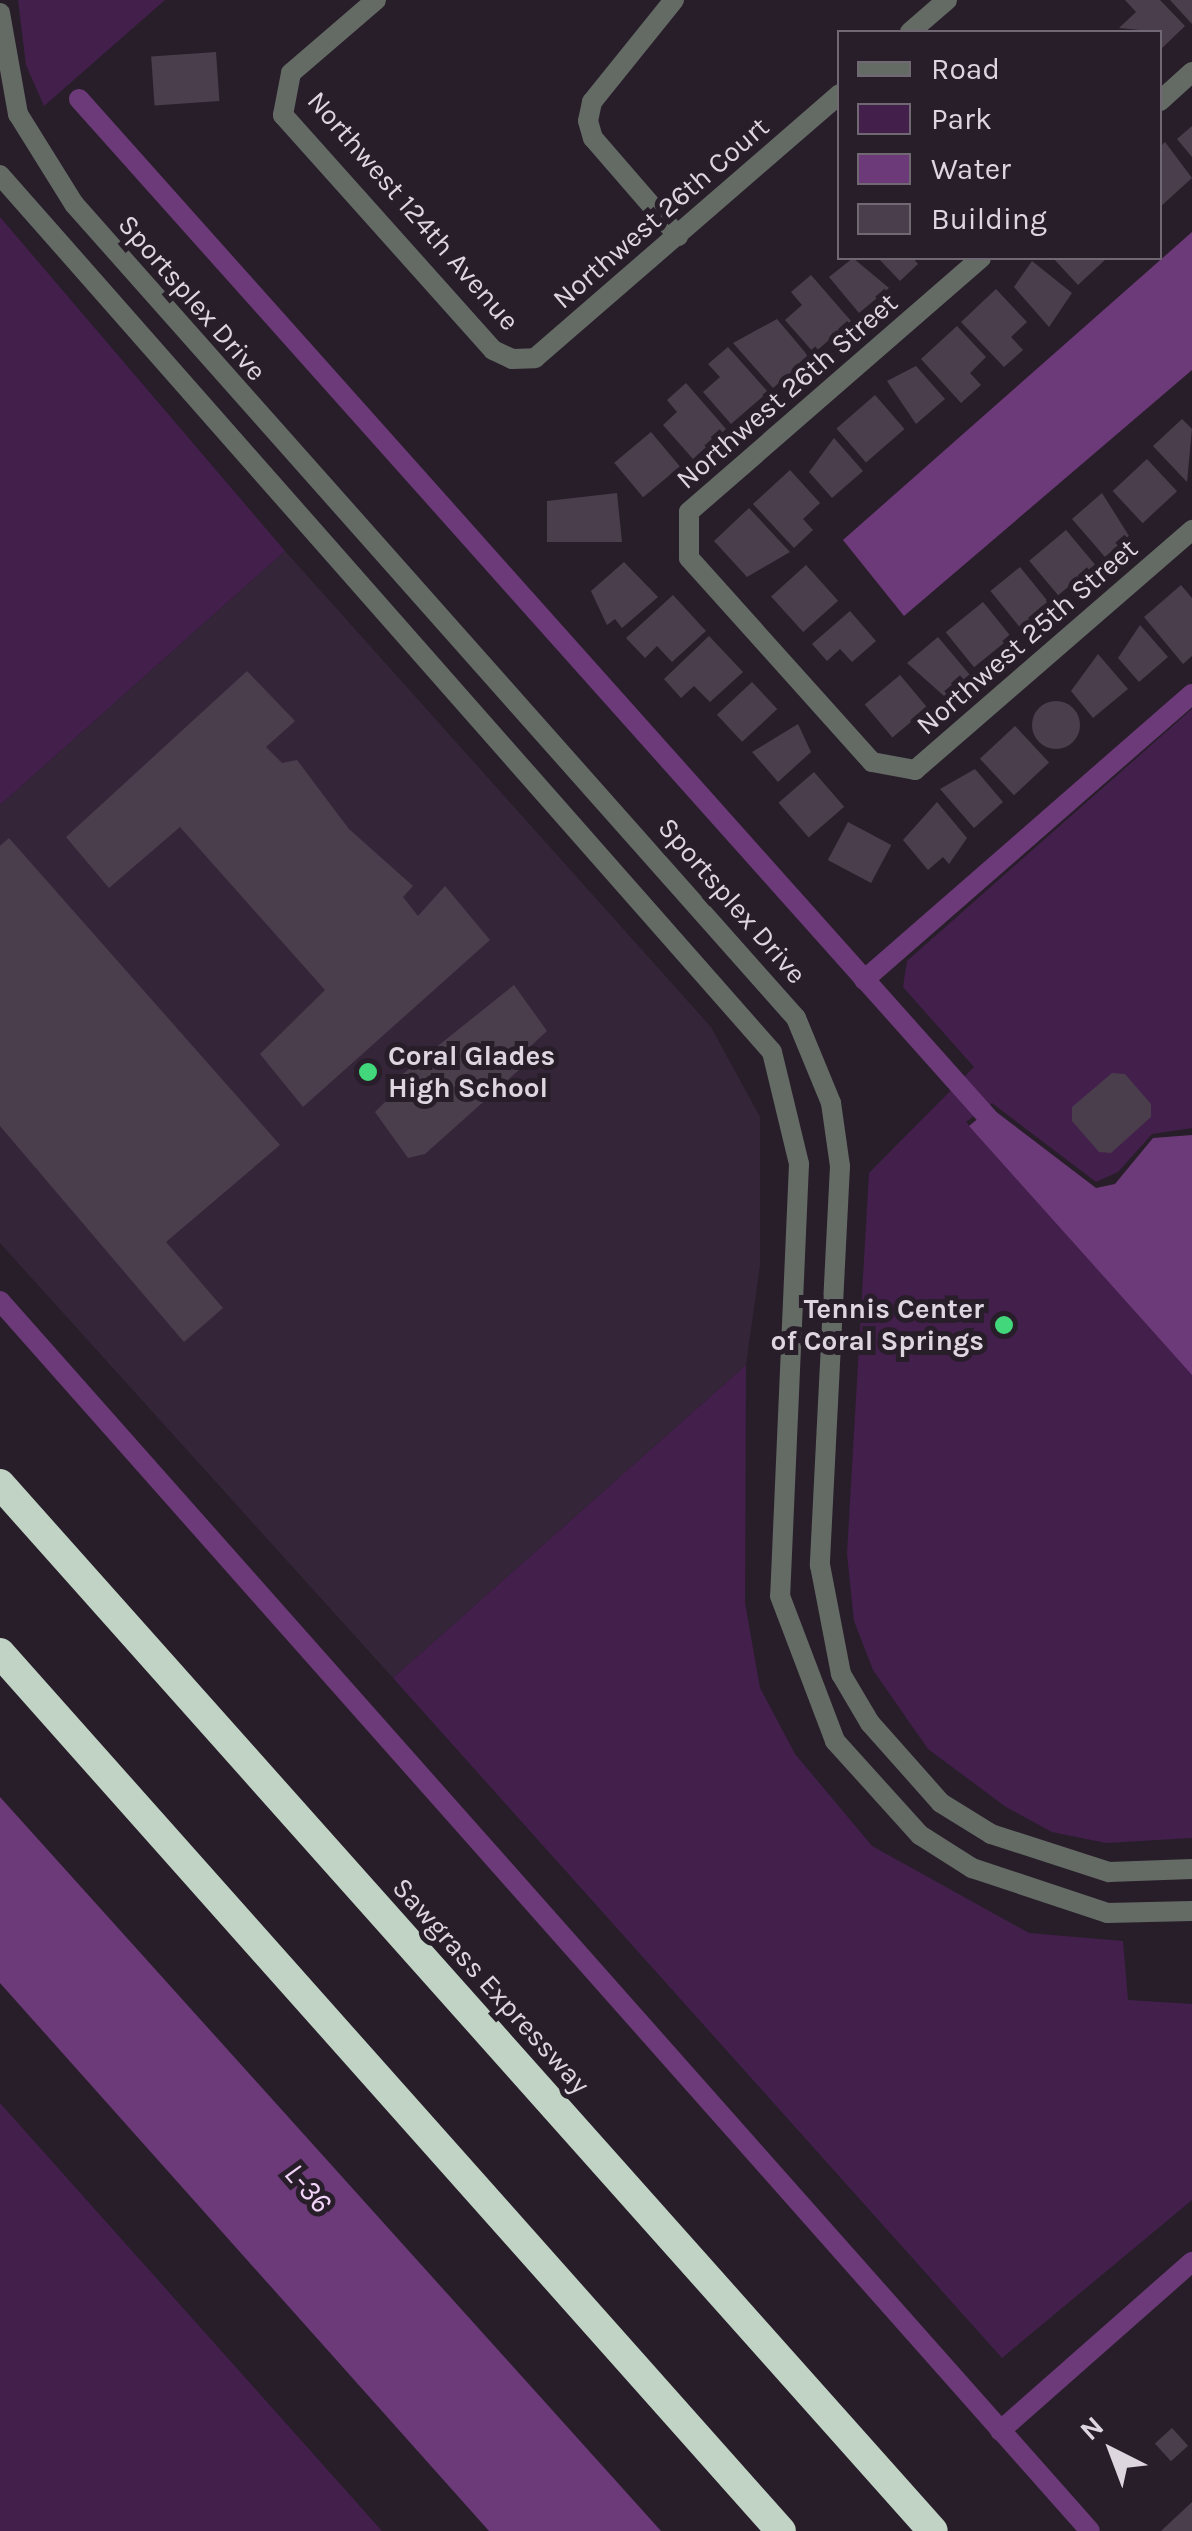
<!DOCTYPE html>
<style>
body{margin:0}
#map{position:relative;width:1192px;height:2531px;overflow:hidden;background:#281e2a;font-family:Karla,sans-serif}
div>[style]{position:absolute}
.built>*{inset:0;background:#342538}
.green>*{inset:0;background:#431f4c}
.water>*{inset:0;background:#6d3a79}
.canal>*{height:20px;margin:-10px;padding:0 10px;transform-origin:10px;border-radius:10px;background:#6d3a79}
.building>*{inset:0;background:#4a3e4d;transform-origin:0 0}
.round{border-radius:50%}
.minor>*{height:20px;margin:-10px;padding:0 10px;transform-origin:10px;border-radius:10px;background:#646b65}
.tertiary>*{height:20px;margin:-10px;padding:0 10px;transform-origin:10px;border-radius:10px;background:#646b65}
.motorway>*{height:30px;margin:-15px;padding:0 15px;transform-origin:15px;border-radius:15px;background:#c0d3c4}
.dots>*{width:28px;height:28px;translate:-50% -50%;box-sizing:border-box;border:5px solid #281e2a;border-radius:50%}
span{translate:-50% -50%;white-space:nowrap;text-align:center;line-height:1.15;-webkit-text-stroke:10px #281e2a;paint-order:stroke}
.street-label{font-size:28px;color:#ddd6df}
.poi-label{font-size:28px;color:#ddd6df;font-weight:700}
.left{translate:0 -50%;text-align:left}
.right{translate:-100% -50%;text-align:right}
.water-label{font-size:30px;color:#f1d4f8;font-style:italic}
.legend{position:absolute;left:837px;top:30px;width:325px;height:230px;box-sizing:border-box;background:#281e2a;border:2px solid #706872;margin:0;padding:12px 18px;list-style:none;font-size:30px;color:#ddd6df}
.legend li{display:flex;align-items:center;gap:20px;height:50px}
.legend b{width:50px;border:2px solid #706872}
.north{position:absolute;left:1062px;top:2401px;width:100px;height:100px;-webkit-text-stroke:8px #281e2a;paint-order:stroke;rotate:318deg;font-size:28px;font-weight:700;line-height:40px;text-align:center;color:#ddd6df}
.north::after{content:'';display:block;margin:auto;width:35px;height:45px;background:#ddd6df;clip-path:polygon(50% 0,100% 100%,50% 72%,0 100%)}
</style>
<div id="map">
<div class="built">
<div style="clip-path:polygon(285px 551px,711px 1027px,760px 1117px,760px 1265px,746px 1365px,393px 1678px,0 1243px,0 805px)"></div>
</div>
<div class="green">
<div style="clip-path:polygon(18px 0,165px 0,44px 106px,26px 65px)"></div>
<div style="clip-path:polygon(0 217px,285px 551px,0 805px)"></div>
<div style="clip-path:polygon(1192px 709px,1192px 1128px,1152px 1134px,1118px 1172px,1096px 1182px,992px 1103px,966px 1122px,1192px 1374px,1192px 1838px,1106px 1843px,1052px 1832px,1006px 1807px,928px 1749px,873px 1670px,854px 1621px,847px 1554px,869px 1173px,974px 1067px,903px 987px,907px 961px)"></div>
<div style="clip-path:polygon(746px 1365px,745px 1603px,760px 1688px,795px 1754px,872px 1846px,1029px 1933px,1123px 1941px,1128px 2000px,1192px 2004px,1192px 2200px,1002px 2358px,393px 1678px)"></div>
<div style="clip-path:polygon(0 2103px,382px 2531px,0 2531px)"></div>
</div>
<div class="water">
<div style="clip-path:polygon(1192px 232px,1192px 370px,904px 616px,843px 540px)"></div>
<div style="clip-path:polygon(991px 1108px,1096px 1188px,1115px 1184px,1153px 1138px,1192px 1135px,1192px 1375px,969px 1126px)"></div>
<div style="clip-path:polygon(0 1797px,661px 2531px,489px 2531px,0 1983px)"></div>
</div>
<div class="canal">
<div style="left:79px;top:99px;width:1383px;rotate:48.25deg"></div>
<div style="left:864px;top:980px;width:435px;rotate:-41.1deg"></div>
<div style="left:0;top:1301px;width:1643px;rotate:48.45deg"></div>
<div style="left:1000px;top:2431px;width:256px;rotate:-41.4deg"></div>
</div>
<div class="building">
<div style="clip-path:polygon(1125px 0,1160px 0,1185px 26px,1160px 50px,1160px 32px,1119px 28px,1136px 12px)"></div>
<div style="clip-path:polygon(1170px 0,1192px 0,1192px 24px)"></div>
<div style="left:216px;top:52px;width:49px;height:65px;rotate:86deg"></div>
<div style="clip-path:polygon(1192px 126px,1192px 157px,1177px 139px)"></div>
<div style="clip-path:polygon(1165px 142px,1192px 178px,1160px 207px,1160px 147px)"></div>
<div style="clip-path:polygon(853px 258px,889px 288px,859px 313px,829px 277px)"></div>
<div style="clip-path:polygon(878px 258px,913px 258px,918px 264px,900px 281px)"></div>
<div style="clip-path:polygon(1053px 258px,1107px 258px,1078px 285px)"></div>
<div style="clip-path:polygon(1032px 261px,1072px 293px,1049px 327px,1014px 287px)"></div>
<div style="clip-path:polygon(811px 275px,851px 321px,814px 353px,785px 320px,802px 305px,791px 292px)"></div>
<div style="clip-path:polygon(996px 289px,1027px 322px,1011px 337px,1023px 350px,1004px 367px,961px 322px)"></div>
<div style="clip-path:polygon(777px 319px,809px 357px,773px 388px,733px 343px)"></div>
<div style="clip-path:polygon(957px 326px,986px 357px,970px 373px,981px 385px,961px 403px,921px 359px)"></div>
<div style="clip-path:polygon(728px 347px,768px 392px,731px 424px,703px 392px,720px 377px,708px 364px)"></div>
<div style="clip-path:polygon(916px 366px,945px 399px,916px 424px,887px 381px)"></div>
<div style="clip-path:polygon(686px 383px,726px 429px,693px 459px,663px 425px,677px 412px,667px 400px)"></div>
<div style="left:875px;top:395px;width:45px;height:51px;rotate:49deg"></div>
<div style="clip-path:polygon(1182px 419px,1192px 429px,1187px 482px,1153px 446px)"></div>
<div style="left:651px;top:432px;width:45px;height:48px;rotate:50deg"></div>
<div style="clip-path:polygon(834px 438px,863px 471px,832px 498px,809px 472px)"></div>
<div style="left:1147px;top:459px;width:44px;height:47px;rotate:47deg"></div>
<div style="clip-path:polygon(790px 470px,820px 503px,803px 519px,813px 530px,794px 548px,753px 504px)"></div>
<div style="clip-path:polygon(617px 493px,622px 542px,547px 542px,547px 501px)"></div>
<div style="clip-path:polygon(1102px 493px,1129px 536px,1105px 557px,1072px 519px)"></div>
<div style="clip-path:polygon(749px 508px,790px 552px,747px 577px,714px 541px)"></div>
<div style="left:1066px;top:530px;width:45px;height:48px;rotate:50deg"></div>
<div style="clip-path:polygon(624px 562px,658px 597px,622px 628px,615px 619px,607px 625px,591px 591px)"></div>
<div style="left:806px;top:565px;width:48px;height:47px;rotate:48deg"></div>
<div style="left:1020px;top:567px;width:48px;height:38px;rotate:51deg"></div>
<div style="clip-path:polygon(1181px 585px,1192px 598px,1192px 656px,1183px 664px,1144px 617px)"></div>
<div style="clip-path:polygon(673px 595px,706px 631px,672px 662px,657px 646px,645px 658px,626px 638px)"></div>
<div style="left:983px;top:602px;width:45px;height:48px;rotate:51deg"></div>
<div style="clip-path:polygon(850px 611px,876px 641px,852px 662px,840px 649px,827px 661px,812px 644px)"></div>
<div style="clip-path:polygon(1140px 625px,1168px 657px,1139px 682px,1118px 658px)"></div>
<div style="clip-path:polygon(709px 636px,743px 672px,710px 702px,694px 686px,681px 698px,664px 679px)"></div>
<div style="clip-path:polygon(938px 637px,970px 675px,944px 696px,907px 663px)"></div>
<div style="clip-path:polygon(1098px 654px,1128px 689px,1093px 718px,1071px 691px)"></div>
<div style="clip-path:polygon(247px 671px,295px 721px,266px 747px,282px 763px,297px 760px,349px 829px,413px 886px,403px 897px,418px 916px,445px 886px,490px 940px,303px 1107px,260px 1054px,325px 990px,180px 827px,109px 888px,66px 837px)"></div>
<div style="left:900px;top:675px;width:43px;height:46px;rotate:50deg"></div>
<div style="left:752px;top:682px;width:37px;height:48px;rotate:47deg"></div>
<div class="round" style="left:1032px;top:701px;width:48px;height:48px"></div>
<div style="clip-path:polygon(798px 724px,811px 752px,778px 782px,752px 752px)"></div>
<div style="left:1015px;top:726px;width:50px;height:48px;rotate:47deg"></div>
<div style="clip-path:polygon(975px 769px,1003px 802px,974px 828px,940px 789px)"></div>
<div style="left:814px;top:772px;width:46px;height:47px;rotate:49deg"></div>
<div style="clip-path:polygon(937px 802px,967px 838px,949px 864px,943px 857px,928px 870px,903px 840px)"></div>
<div style="left:848px;top:822px;width:49px;height:43px;rotate:28deg"></div>
<div style="clip-path:polygon(9px 838px,280px 1145px,166px 1242px,223px 1308px,184px 1342px,0 1126px,0 846px)"></div>
<div style="clip-path:polygon(514px 985px,547px 1031px,522px 1054px,529px 1061px,425px 1154px,408px 1158px,375px 1112px,399px 1088px,394px 1081px)"></div>
<div style="clip-path:polygon(1112px 1073px,1125px 1074px,1151px 1104px,1151px 1117px,1111px 1153px,1099px 1152px,1072px 1121px,1072px 1107px)"></div>
<div style="left:1172px;top:2428px;width:24px;height:23px;rotate:48deg"></div>
<div style="clip-path:polygon(1192px 2502px,1192px 2531px,1161px 2531px)"></div>
</div>
<div class="minor">
<div style="left:376px;top:0;width:112px;rotate:139.3deg"></div>
<div style="left:291px;top:73px;width:43px;rotate:100.8deg"></div>
<div style="left:283px;top:115px;width:315px;rotate:48.2deg"></div>
<div style="left:493px;top:350px;width:21px;rotate:25deg"></div>
<div style="left:512px;top:359px;width:23px;rotate:-2deg"></div>
<div style="left:535px;top:358px;width:403px;rotate:-40.9deg"></div>
<div style="left:674px;top:0;width:131px;rotate:128.8deg"></div>
<div style="left:592px;top:102px;width:19px;rotate:102deg"></div>
<div style="left:588px;top:121px;width:18px;rotate:74deg"></div>
<div style="left:593px;top:138px;width:130px;rotate:49.1deg"></div>
<div style="left:910px;top:32px;width:49px;rotate:-40.9deg"></div>
<div style="left:1160px;top:101px;width:43px;rotate:-42.2deg"></div>
<div style="left:981px;top:258px;width:387px;rotate:139deg"></div>
<div style="left:689px;top:512px;width:46px;rotate:90deg"></div>
<div style="left:689px;top:558px;width:274px;rotate:48.1deg"></div>
<div style="left:872px;top:762px;width:44px;rotate:10.5deg"></div>
<div style="left:915px;top:770px;width:367px;rotate:-40.9deg"></div>
</div>
<div class="tertiary">
<div style="left:0;top:13px;width:103px;rotate:79.9deg"></div>
<div style="left:18px;top:114px;width:106px;rotate:58.1deg"></div>
<div style="left:74px;top:204px;width:1088px;rotate:48.43deg"></div>
<div style="left:796px;top:1018px;width:92px;rotate:67.6deg"></div>
<div style="left:831px;top:1103px;width:64px;rotate:81.9deg"></div>
<div style="left:840px;top:1166px;width:400px;rotate:92.9deg"></div>
<div style="left:820px;top:1565px;width:111px;rotate:79.1deg"></div>
<div style="left:841px;top:1674px;width:57px;rotate:59.4deg"></div>
<div style="left:870px;top:1723px;width:107px;rotate:48.4deg"></div>
<div style="left:941px;top:1803px;width:59px;rotate:31.8deg"></div>
<div style="left:991px;top:1834px;width:124px;rotate:17.9deg"></div>
<div style="left:1109px;top:1872px;width:83px;rotate:-2.1deg"></div>
<div style="left:0;top:175px;width:1168px;rotate:48.64deg"></div>
<div style="left:772px;top:1052px;width:115px;rotate:76.4deg"></div>
<div style="left:799px;top:1164px;width:432px;rotate:92.5deg"></div>
<div style="left:780px;top:1596px;width:155px;rotate:69.2deg"></div>
<div style="left:835px;top:1741px;width:127px;rotate:47.9deg"></div>
<div style="left:920px;top:1835px;width:62px;rotate:32.4deg"></div>
<div style="left:972px;top:1868px;width:142px;rotate:18.4deg"></div>
<div style="left:1107px;top:1913px;width:85px;rotate:-1.3deg"></div>
</div>
<div class="motorway">
<div style="left:0;top:1484px;width:1402px;rotate:48.3deg"></div>
<div style="left:0;top:1653px;width:1175px;rotate:48.35deg"></div>
</div>
<div class="dots">
<div style="left:368px;top:1072px;background:#43d77b"></div>
<div style="left:1004px;top:1325px;background:#43d77b"></div>
</div>
<div class="street-label">
<span style="left:413px;top:211px;rotate:49deg">Northwest 124th Avenue</span>
<span style="left:661px;top:213px;rotate:-41deg">Northwest 26th Court</span>
<span style="left:192px;top:298px;rotate:49deg">Sportsplex Drive</span>
<span style="left:787px;top:391px;rotate:-41deg">Northwest 26th Street</span>
<span style="left:1027px;top:637px;rotate:-41deg">Northwest 25th Street</span>
<span style="left:732px;top:901px;rotate:49deg">Sportsplex Drive</span>
<span style="left:491px;top:1986px;rotate:48deg">Sawgrass Expressway</span>
</div>
<div class="poi-label">
<span class="left" style="left:388px;top:1072px">Coral Glades<br>High School</span>
<span class="right" style="left:984px;top:1325px">Tennis Center<br>of Coral Springs</span>
</div>
<div class="water-label">
<span style="left:308px;top:2188px;rotate:49deg">L-36</span>
</div>
<ul class="legend">
<li><b style="height:12px;background:#646b65"></b>Road</li>
<li><b style="height:28px;background:#431f4c"></b>Park</li>
<li><b style="height:28px;background:#6d3a79"></b>Water</li>
<li><b style="height:28px;background:#4a3e4d"></b>Building</li>
</ul>
<div class="north">N</div>
</div>
